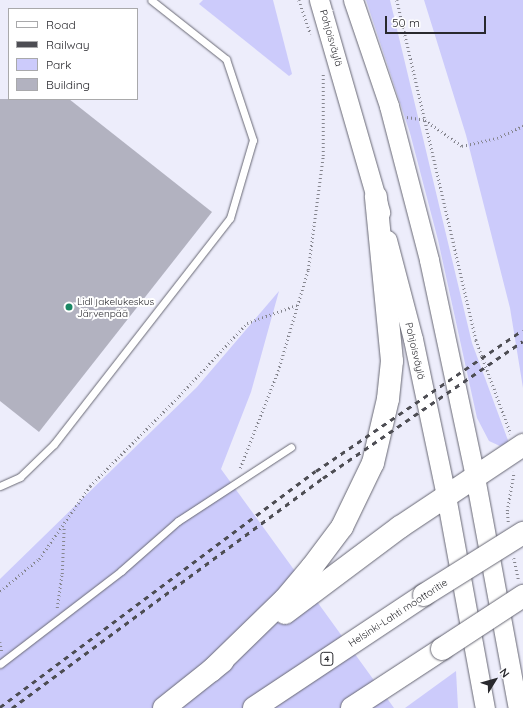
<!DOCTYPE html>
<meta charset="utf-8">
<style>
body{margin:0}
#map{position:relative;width:523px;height:708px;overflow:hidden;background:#ededfb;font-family:Quicksand,sans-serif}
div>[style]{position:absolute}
.green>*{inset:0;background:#cccbfb}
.building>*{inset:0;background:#b2b2c0}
.path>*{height:2.5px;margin-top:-1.25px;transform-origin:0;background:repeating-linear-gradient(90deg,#86868f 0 1px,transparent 0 4px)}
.roads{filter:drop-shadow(0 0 1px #676773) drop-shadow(0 0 1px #676773)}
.lane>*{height:7px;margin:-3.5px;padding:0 3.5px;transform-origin:3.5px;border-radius:3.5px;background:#fff}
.secondary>*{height:19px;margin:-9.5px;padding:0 9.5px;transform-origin:9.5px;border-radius:9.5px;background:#fff}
.highway>*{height:22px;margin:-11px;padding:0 11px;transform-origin:11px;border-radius:11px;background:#fff}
.rail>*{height:3px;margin-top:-1.5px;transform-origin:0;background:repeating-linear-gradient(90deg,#4d4d53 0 5px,transparent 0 10px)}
.bridges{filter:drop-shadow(0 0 1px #676773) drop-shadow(0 0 1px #676773)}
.highway-bridge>*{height:22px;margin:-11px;padding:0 11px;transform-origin:11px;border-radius:11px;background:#fff}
.dots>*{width:11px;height:11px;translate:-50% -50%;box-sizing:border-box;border:2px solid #fff;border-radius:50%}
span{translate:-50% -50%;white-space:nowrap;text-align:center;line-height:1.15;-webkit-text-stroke:4px #fff;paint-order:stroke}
.shield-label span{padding:1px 3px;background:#fff;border:1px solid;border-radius:3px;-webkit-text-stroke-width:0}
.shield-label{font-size:9px;color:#29292e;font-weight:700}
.street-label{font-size:10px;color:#29292e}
.poi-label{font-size:10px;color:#29292e}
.left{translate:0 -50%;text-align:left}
.legend{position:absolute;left:8px;top:8px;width:130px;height:92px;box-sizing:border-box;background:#fff;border:1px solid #a9a9ab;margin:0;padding:5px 7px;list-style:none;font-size:12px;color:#29292e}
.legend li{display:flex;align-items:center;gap:8px;height:20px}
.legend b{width:20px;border:1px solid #a9a9ab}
.north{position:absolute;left:475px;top:660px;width:40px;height:40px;-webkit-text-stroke:3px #fff;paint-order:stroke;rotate:53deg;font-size:11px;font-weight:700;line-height:16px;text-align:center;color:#29292e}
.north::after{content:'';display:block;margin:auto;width:14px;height:18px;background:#29292e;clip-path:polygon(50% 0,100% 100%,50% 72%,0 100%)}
.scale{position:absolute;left:385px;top:16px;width:101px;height:18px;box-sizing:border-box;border:2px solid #29292e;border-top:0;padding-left:5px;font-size:12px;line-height:14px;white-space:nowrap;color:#29292e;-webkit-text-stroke:3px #fff;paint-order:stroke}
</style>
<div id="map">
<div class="green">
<div style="clip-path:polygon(203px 0,273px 0,292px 74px,289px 76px,199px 4px)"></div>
<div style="clip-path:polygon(366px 0,390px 0,472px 343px,509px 443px,500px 446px,489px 441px,477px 418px,438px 240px,410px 133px)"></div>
<div style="clip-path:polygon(424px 0,523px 0,523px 388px,510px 308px,466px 135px)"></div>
<div style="clip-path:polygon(279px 291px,251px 392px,221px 469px,394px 708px,0 708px,0 579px,197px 387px)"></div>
<div style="clip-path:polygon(456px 671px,458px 708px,405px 708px)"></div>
</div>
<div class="building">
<div style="clip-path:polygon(0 99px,69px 99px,212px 212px,39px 432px,0 401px)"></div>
</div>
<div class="path">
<div style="left:299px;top:0;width:36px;rotate:71deg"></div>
<div style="left:397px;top:0;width:349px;rotate:76.9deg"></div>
<div style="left:476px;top:340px;width:100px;rotate:69.6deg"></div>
<div style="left:407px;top:117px;width:18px;rotate:9deg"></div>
<div style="left:425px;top:120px;width:45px;rotate:35.1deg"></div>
<div style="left:462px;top:146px;width:36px;rotate:-13deg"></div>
<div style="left:497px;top:138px;width:29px;rotate:-25deg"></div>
<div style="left:240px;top:468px;width:104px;rotate:-68.6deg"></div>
<div style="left:278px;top:371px;width:105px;rotate:-73.5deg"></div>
<div style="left:308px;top:270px;width:115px;rotate:-82.5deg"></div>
<div style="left:323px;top:156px;width:82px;rotate:-90deg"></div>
<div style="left:508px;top:522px;width:11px;rotate:-95deg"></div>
<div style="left:507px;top:511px;width:40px;rotate:-80deg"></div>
<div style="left:514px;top:558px;width:24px;rotate:78deg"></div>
<div style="left:0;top:591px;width:50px;rotate:-39.4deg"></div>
<div style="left:39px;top:559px;width:89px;rotate:-55.1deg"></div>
<div style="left:90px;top:486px;width:127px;rotate:-45.3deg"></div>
<div style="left:179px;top:396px;width:100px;rotate:-47deg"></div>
<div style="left:247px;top:323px;width:53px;rotate:-19.8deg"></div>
<div style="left:57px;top:608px;width:34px;rotate:-82deg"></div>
<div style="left:62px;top:574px;width:48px;rotate:-87.6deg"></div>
<div style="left:0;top:642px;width:10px;rotate:79deg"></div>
</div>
<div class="roads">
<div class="lane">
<div style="left:0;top:486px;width:22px;rotate:-24deg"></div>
<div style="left:20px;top:477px;width:47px;rotate:-44.1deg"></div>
<div style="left:54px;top:444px;width:286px;rotate:-52.1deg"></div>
<div style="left:230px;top:218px;width:81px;rotate:-73.6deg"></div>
<div style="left:253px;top:140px;width:85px;rotate:-108.4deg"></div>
<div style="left:226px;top:59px;width:95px;rotate:-141.8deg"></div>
<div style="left:0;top:664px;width:153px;rotate:-37.5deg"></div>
<div style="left:121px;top:571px;width:76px;rotate:-41.3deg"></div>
<div style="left:178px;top:521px;width:135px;rotate:-33.2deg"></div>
</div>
<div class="secondary">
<div style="left:319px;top:0;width:221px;rotate:73.9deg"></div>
<div style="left:353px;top:0;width:112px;rotate:71.2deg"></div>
<div style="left:389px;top:106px;width:159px;rotate:75.4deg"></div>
<div style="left:429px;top:260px;width:222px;rotate:78deg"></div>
<div style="left:475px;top:477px;width:235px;rotate:79.5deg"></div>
<div style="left:387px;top:240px;width:102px;rotate:75.3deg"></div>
<div style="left:413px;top:339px;width:160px;rotate:78.1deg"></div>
<div style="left:446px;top:496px;width:216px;rotate:79.6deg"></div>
</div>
<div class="highway">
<div style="left:285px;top:613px;width:144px;rotate:-36.8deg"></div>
<div style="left:400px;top:527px;width:148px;rotate:-33.7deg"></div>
<div style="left:211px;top:671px;width:103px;rotate:-44.2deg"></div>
<div style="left:285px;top:599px;width:42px;rotate:-49.8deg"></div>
<div style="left:312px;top:567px;width:50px;rotate:-53.1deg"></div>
<div style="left:342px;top:527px;width:71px;rotate:-64.2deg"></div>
<div style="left:373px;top:463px;width:66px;rotate:-76.8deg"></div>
<div style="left:388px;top:399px;width:38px;rotate:-84deg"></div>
<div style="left:392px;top:361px;width:165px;rotate:-95.6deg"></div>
<div style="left:164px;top:708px;width:75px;rotate:-38.5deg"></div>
<div style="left:254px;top:708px;width:204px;rotate:-33.6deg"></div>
<div style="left:352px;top:708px;width:108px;rotate:-33.2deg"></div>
</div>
</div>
<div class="rail">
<div style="left:0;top:707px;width:394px;rotate:-36.8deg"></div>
<div style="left:316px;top:471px;width:250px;rotate:-34.3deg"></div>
<div style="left:12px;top:708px;width:387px;rotate:-36.5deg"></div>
<div style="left:323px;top:478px;width:242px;rotate:-34.4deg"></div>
</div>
<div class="bridges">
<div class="highway-bridge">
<div style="left:424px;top:595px;width:117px;rotate:-32.1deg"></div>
<div style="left:442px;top:649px;width:97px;rotate:-33.2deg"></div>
</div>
</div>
<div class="dots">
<div style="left:69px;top:307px;background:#1b8764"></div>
</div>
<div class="shield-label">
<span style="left:327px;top:659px">4</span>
</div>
<div class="street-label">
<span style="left:331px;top:38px;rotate:74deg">Pohjoisväylä</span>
<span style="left:415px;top:351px;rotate:77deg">Pohjoisväylä</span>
<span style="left:398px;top:613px;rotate:-33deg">Helsinki-Lahti moottoritie</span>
</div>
<div class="poi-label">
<span class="left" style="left:77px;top:307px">Lidl jakelukeskus<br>Järvenpää</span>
</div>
<ul class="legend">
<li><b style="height:5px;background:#fff"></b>Road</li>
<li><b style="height:5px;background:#4d4d53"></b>Railway</li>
<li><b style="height:11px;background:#cccbfb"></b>Park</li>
<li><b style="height:11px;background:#b2b2c0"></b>Building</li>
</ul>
<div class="north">N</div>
<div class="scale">50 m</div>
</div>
